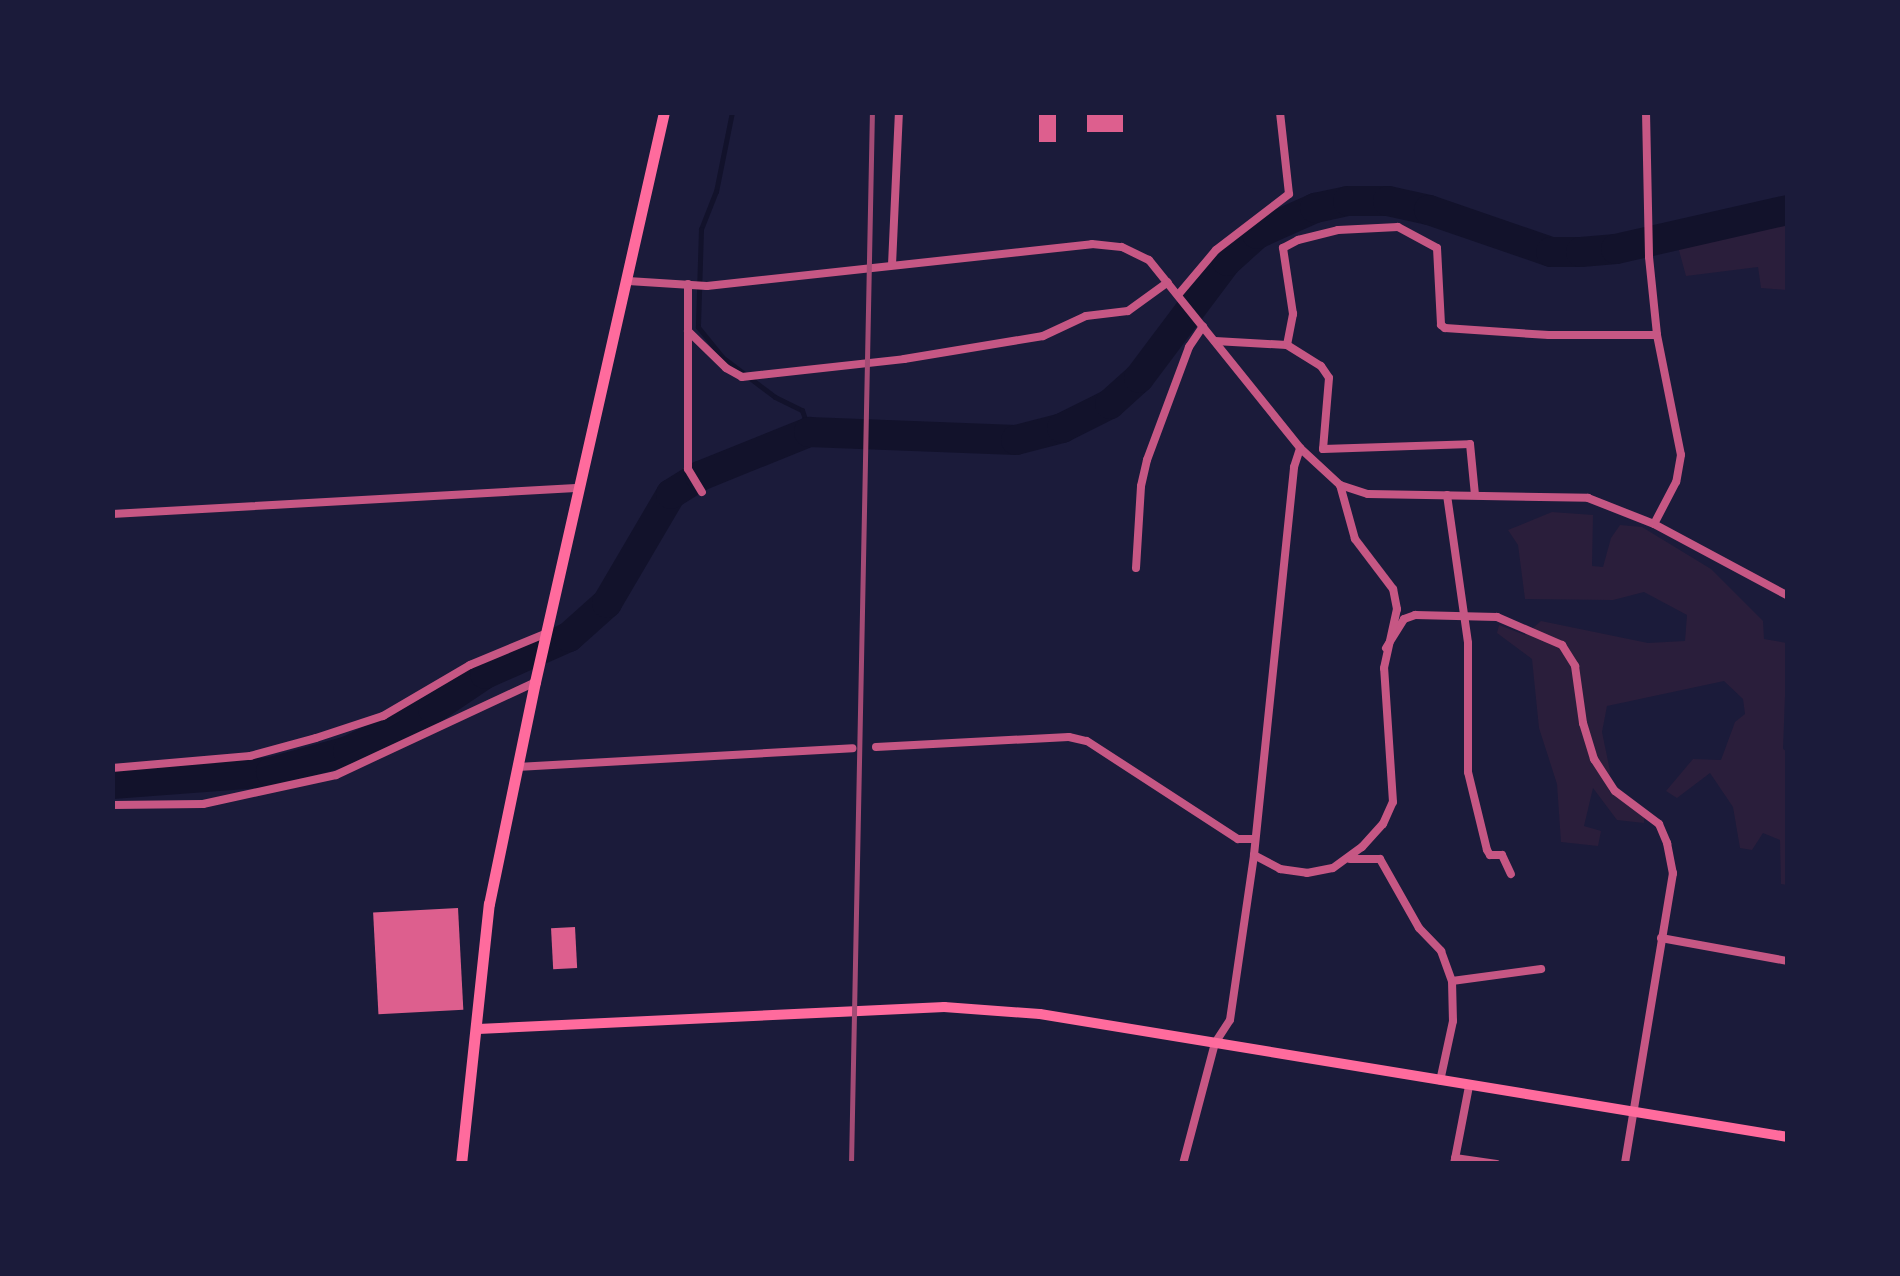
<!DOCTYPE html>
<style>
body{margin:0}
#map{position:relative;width:1900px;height:1276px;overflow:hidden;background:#1b1b3a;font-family:"Zilla Slab",serif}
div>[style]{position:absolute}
.green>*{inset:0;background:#2a1e3b}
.stream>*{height:5px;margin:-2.5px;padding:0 2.5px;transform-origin:2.5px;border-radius:2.5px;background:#12122b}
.river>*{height:30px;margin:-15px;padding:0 15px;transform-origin:15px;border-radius:15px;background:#12122b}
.building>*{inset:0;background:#dd5f8e;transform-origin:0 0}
.minor>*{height:8px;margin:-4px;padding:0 4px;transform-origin:4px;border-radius:4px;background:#c65784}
.secondary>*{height:10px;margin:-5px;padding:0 5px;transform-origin:5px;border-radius:5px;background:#ff6b9d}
.primary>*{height:11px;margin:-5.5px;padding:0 5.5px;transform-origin:5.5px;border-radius:5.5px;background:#ff6b9d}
.rail>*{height:5px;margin:-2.5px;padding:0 2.5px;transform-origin:2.5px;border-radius:2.5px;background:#a44b75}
span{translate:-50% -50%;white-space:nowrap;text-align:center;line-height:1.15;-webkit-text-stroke:9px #1b1b3a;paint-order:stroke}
.frame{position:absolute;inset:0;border:115px solid #1b1b3a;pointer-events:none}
</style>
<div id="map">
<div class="green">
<div style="clip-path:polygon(1787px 225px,1787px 290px,1761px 288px,1758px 267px,1686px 276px,1677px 243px)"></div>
<div style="clip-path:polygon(1552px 512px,1593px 515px,1592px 566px,1603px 567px,1611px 538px,1620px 525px,1642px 527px,1711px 569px,1763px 621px,1764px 639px,1787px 643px,1783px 749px,1788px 752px,1787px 885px,1781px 884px,1780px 840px,1763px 833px,1752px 850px,1740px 848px,1733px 807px,1710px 773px,1677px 798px,1666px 791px,1693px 759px,1721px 760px,1735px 722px,1745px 714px,1743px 699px,1724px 681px,1607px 706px,1602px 732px,1610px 771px,1609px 791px,1644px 818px,1644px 823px,1617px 820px,1593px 788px,1584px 826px,1601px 831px,1598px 846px,1561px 842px,1557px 784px,1539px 728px,1532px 659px,1497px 633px,1499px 625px,1525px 635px,1541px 621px,1648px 643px,1685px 641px,1687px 615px,1644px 592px,1613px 600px,1525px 599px,1518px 545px,1508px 530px)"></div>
</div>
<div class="stream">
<div style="left:732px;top:112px;width:81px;rotate:101.4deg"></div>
<div style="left:716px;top:191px;width:41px;rotate:111.5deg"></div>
<div style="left:701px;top:229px;width:98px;rotate:91.8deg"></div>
<div style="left:698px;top:327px;width:38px;rotate:51deg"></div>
<div style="left:722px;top:357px;width:66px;rotate:37deg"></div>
<div style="left:775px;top:397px;width:30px;rotate:26deg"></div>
<div style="left:802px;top:410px;width:23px;rotate:72deg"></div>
</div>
<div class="river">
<div style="left:112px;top:784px;width:159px;rotate:-4.3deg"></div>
<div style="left:271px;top:772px;width:80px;rotate:-15.3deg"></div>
<div style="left:348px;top:751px;width:95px;rotate:-26.3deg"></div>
<div style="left:433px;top:709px;width:63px;rotate:-33.9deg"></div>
<div style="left:485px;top:674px;width:92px;rotate:-23.8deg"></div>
<div style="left:569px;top:637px;width:51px;rotate:-41.8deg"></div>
<div style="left:607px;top:603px;width:126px;rotate:-59.6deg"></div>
<div style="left:671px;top:494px;width:34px;rotate:-32deg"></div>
<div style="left:700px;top:476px;width:118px;rotate:-22deg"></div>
<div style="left:809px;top:432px;width:207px;rotate:2.2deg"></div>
<div style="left:1016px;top:440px;width:48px;rotate:-14.6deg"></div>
<div style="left:1062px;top:428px;width:54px;rotate:-26.6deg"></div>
<div style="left:1110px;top:404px;width:39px;rotate:-42deg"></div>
<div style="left:1139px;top:378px;width:146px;rotate:-53.1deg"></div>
<div style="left:1227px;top:261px;width:40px;rotate:-42deg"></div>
<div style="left:1257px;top:234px;width:64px;rotate:-24.1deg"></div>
<div style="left:1315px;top:208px;width:34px;rotate:-12deg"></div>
<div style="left:1348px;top:201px;width:40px"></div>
<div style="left:1388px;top:201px;width:42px;rotate:12.4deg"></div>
<div style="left:1429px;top:210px;width:129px;rotate:19deg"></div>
<div style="left:1551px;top:252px;width:30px"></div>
<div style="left:1581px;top:252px;width:35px;rotate:-5deg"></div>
<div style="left:1616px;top:249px;width:176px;rotate:-12.8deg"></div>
</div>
<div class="building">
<div style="left:1039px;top:112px;width:17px;height:30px"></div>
<div style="left:1087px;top:112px;width:36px;height:20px"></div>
<div style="left:458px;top:908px;width:102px;height:85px;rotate:87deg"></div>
<div style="left:575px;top:927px;width:41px;height:24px;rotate:87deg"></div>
</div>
<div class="minor">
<div style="left:1646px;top:112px;width:145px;rotate:88.8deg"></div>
<div style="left:1649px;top:257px;width:78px;rotate:84.1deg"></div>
<div style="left:1657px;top:335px;width:122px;rotate:78.7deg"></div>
<div style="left:1681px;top:455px;width:27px;rotate:100deg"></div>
<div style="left:1676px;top:482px;width:47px;rotate:117.6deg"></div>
<div style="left:892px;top:265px;width:153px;rotate:-87.4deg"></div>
<div style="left:628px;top:281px;width:79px;rotate:3.6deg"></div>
<div style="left:707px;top:286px;width:387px;rotate:-6.2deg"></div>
<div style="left:1092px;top:244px;width:30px;rotate:6deg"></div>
<div style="left:1122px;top:247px;width:30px;rotate:26deg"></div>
<div style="left:1149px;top:260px;width:241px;rotate:51.2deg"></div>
<div style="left:1300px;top:448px;width:54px;rotate:42.8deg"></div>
<div style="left:1340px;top:485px;width:29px;rotate:18deg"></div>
<div style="left:1368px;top:494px;width:220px;rotate:1deg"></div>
<div style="left:1588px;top:498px;width:71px;rotate:21.5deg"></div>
<div style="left:1654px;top:524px;width:152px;rotate:28.2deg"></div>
<div style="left:688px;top:284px;width:185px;rotate:90deg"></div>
<div style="left:688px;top:469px;width:27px;rotate:59deg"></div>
<div style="left:1178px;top:295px;width:59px;rotate:-49.8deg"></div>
<div style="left:1216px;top:250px;width:92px;rotate:-37.5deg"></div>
<div style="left:1289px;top:194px;width:82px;rotate:-96.3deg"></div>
<div style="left:688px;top:331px;width:53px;rotate:44.2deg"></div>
<div style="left:726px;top:368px;width:18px;rotate:29deg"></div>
<div style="left:742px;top:377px;width:163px;rotate:-6.3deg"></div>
<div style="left:904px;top:359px;width:141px;rotate:-9.4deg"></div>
<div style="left:1043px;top:336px;width:47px;rotate:-24.9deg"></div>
<div style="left:1086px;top:316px;width:42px;rotate:-6.8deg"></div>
<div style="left:1128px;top:311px;width:49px;rotate:-35.9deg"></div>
<div style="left:1215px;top:341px;width:72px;rotate:3.2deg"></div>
<div style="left:1287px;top:345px;width:40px;rotate:32deg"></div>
<div style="left:1321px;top:366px;width:14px;rotate:56deg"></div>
<div style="left:1329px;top:378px;width:71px;rotate:94.8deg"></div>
<div style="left:1323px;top:449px;width:147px;rotate:-1.9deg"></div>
<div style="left:1470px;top:444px;width:51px;rotate:84.4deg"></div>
<div style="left:1287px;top:345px;width:32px;rotate:-79deg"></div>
<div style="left:1293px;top:314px;width:67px;rotate:-98.6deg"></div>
<div style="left:1283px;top:248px;width:17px;rotate:-28deg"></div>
<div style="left:1298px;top:240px;width:41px;rotate:-14deg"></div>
<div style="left:1338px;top:230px;width:60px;rotate:-2.9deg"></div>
<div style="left:1398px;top:227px;width:44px;rotate:28.3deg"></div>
<div style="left:1437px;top:248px;width:77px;rotate:87deg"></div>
<div style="left:1441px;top:325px;width:5px;rotate:37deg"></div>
<div style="left:1445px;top:328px;width:104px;rotate:3.9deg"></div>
<div style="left:1549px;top:335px;width:108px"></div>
<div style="left:1447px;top:495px;width:149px;rotate:81.9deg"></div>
<div style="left:1468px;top:643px;width:129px;rotate:90deg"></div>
<div style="left:1468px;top:772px;width:80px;rotate:76.3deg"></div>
<div style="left:1487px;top:850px;width:6px;rotate:59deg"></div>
<div style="left:1490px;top:855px;width:12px"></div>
<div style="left:1502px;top:855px;width:21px;rotate:65deg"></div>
<div style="left:112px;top:514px;width:469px;rotate:-3.2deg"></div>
<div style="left:1136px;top:568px;width:82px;rotate:-86.5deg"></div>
<div style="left:1141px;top:486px;width:27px;rotate:-77deg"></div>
<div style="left:1147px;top:460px;width:121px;rotate:-69.6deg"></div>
<div style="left:1189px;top:347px;width:25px;rotate:-56deg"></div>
<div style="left:1386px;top:648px;width:34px;rotate:-58deg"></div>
<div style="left:1404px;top:619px;width:12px;rotate:-20deg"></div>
<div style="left:1415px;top:615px;width:82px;rotate:1.4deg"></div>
<div style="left:1497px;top:617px;width:71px;rotate:23.3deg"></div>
<div style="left:1562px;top:645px;width:25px;rotate:58deg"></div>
<div style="left:1575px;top:666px;width:58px;rotate:82deg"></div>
<div style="left:1583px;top:723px;width:38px;rotate:73deg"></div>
<div style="left:1594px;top:759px;width:38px;rotate:57deg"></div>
<div style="left:1615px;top:791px;width:55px;rotate:36.9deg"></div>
<div style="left:1659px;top:824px;width:21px;rotate:67deg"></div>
<div style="left:1667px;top:843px;width:31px;rotate:79deg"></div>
<div style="left:1673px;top:873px;width:295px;rotate:99.4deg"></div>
<div style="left:876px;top:747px;width:193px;rotate:-3deg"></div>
<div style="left:1069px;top:737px;width:18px;rotate:13deg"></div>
<div style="left:1087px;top:741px;width:180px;rotate:33deg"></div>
<div style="left:1238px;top:839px;width:15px"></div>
<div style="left:517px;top:767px;width:336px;rotate:-3.2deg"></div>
<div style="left:112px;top:768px;width:139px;rotate:-5deg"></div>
<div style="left:250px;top:756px;width:68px;rotate:-15.3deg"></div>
<div style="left:316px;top:738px;width:71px;rotate:-18.2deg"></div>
<div style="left:383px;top:716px;width:101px;rotate:-30.4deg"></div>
<div style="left:470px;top:665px;width:83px;rotate:-22.6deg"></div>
<div style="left:112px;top:805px;width:91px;rotate:-0.6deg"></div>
<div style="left:203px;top:804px;width:136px;rotate:-12.3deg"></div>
<div style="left:336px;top:775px;width:220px;rotate:-25deg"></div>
<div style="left:1254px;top:855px;width:30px;rotate:28deg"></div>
<div style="left:1280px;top:869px;width:27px;rotate:8deg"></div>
<div style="left:1307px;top:873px;width:26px;rotate:-11deg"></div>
<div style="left:1333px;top:868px;width:36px;rotate:-36deg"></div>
<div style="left:1362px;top:847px;width:31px;rotate:-48deg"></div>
<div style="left:1383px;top:824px;width:24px;rotate:-66deg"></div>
<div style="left:1393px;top:802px;width:134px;rotate:-93.8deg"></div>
<div style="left:1384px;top:668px;width:60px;rotate:-77.6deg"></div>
<div style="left:1397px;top:609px;width:20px;rotate:-101deg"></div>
<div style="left:1393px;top:589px;width:63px;rotate:-127.2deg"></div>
<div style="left:1355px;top:539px;width:56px;rotate:-105.5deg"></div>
<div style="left:1350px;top:859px;width:30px"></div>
<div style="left:1380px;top:859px;width:79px;rotate:60.5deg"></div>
<div style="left:1419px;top:928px;width:32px;rotate:46deg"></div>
<div style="left:1441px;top:951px;width:32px;rotate:70deg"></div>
<div style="left:1452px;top:981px;width:40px;rotate:88.6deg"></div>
<div style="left:1453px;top:1021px;width:61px;rotate:102.2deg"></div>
<div style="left:1661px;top:938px;width:129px;rotate:10.3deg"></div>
<div style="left:1452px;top:981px;width:90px;rotate:-7.7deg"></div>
<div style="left:1455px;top:1158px;width:42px;rotate:8.1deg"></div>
<div style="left:1183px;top:1164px;width:125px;rotate:-75.2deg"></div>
<div style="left:1215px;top:1043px;width:27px;rotate:-57deg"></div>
<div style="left:1230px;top:1020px;width:167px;rotate:-81.7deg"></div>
<div style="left:1254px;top:855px;width:390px;rotate:-84.1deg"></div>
<div style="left:1294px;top:467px;width:20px;rotate:-72deg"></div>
<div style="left:1454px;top:1164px;width:79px;rotate:-79.1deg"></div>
</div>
<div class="secondary">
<div style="left:478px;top:1029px;width:467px;rotate:-2.7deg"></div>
<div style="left:944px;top:1007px;width:96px;rotate:4.2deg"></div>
<div style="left:1040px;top:1014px;width:758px;rotate:9.34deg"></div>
</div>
<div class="primary">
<div style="left:461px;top:1164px;width:262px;rotate:-83.9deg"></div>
<div style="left:489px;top:904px;width:227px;rotate:-78.3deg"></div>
<div style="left:535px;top:682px;width:584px;rotate:-77.25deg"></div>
</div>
<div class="rail">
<div style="left:851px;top:1164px;width:1052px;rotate:-88.86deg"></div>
</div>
<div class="frame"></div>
</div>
